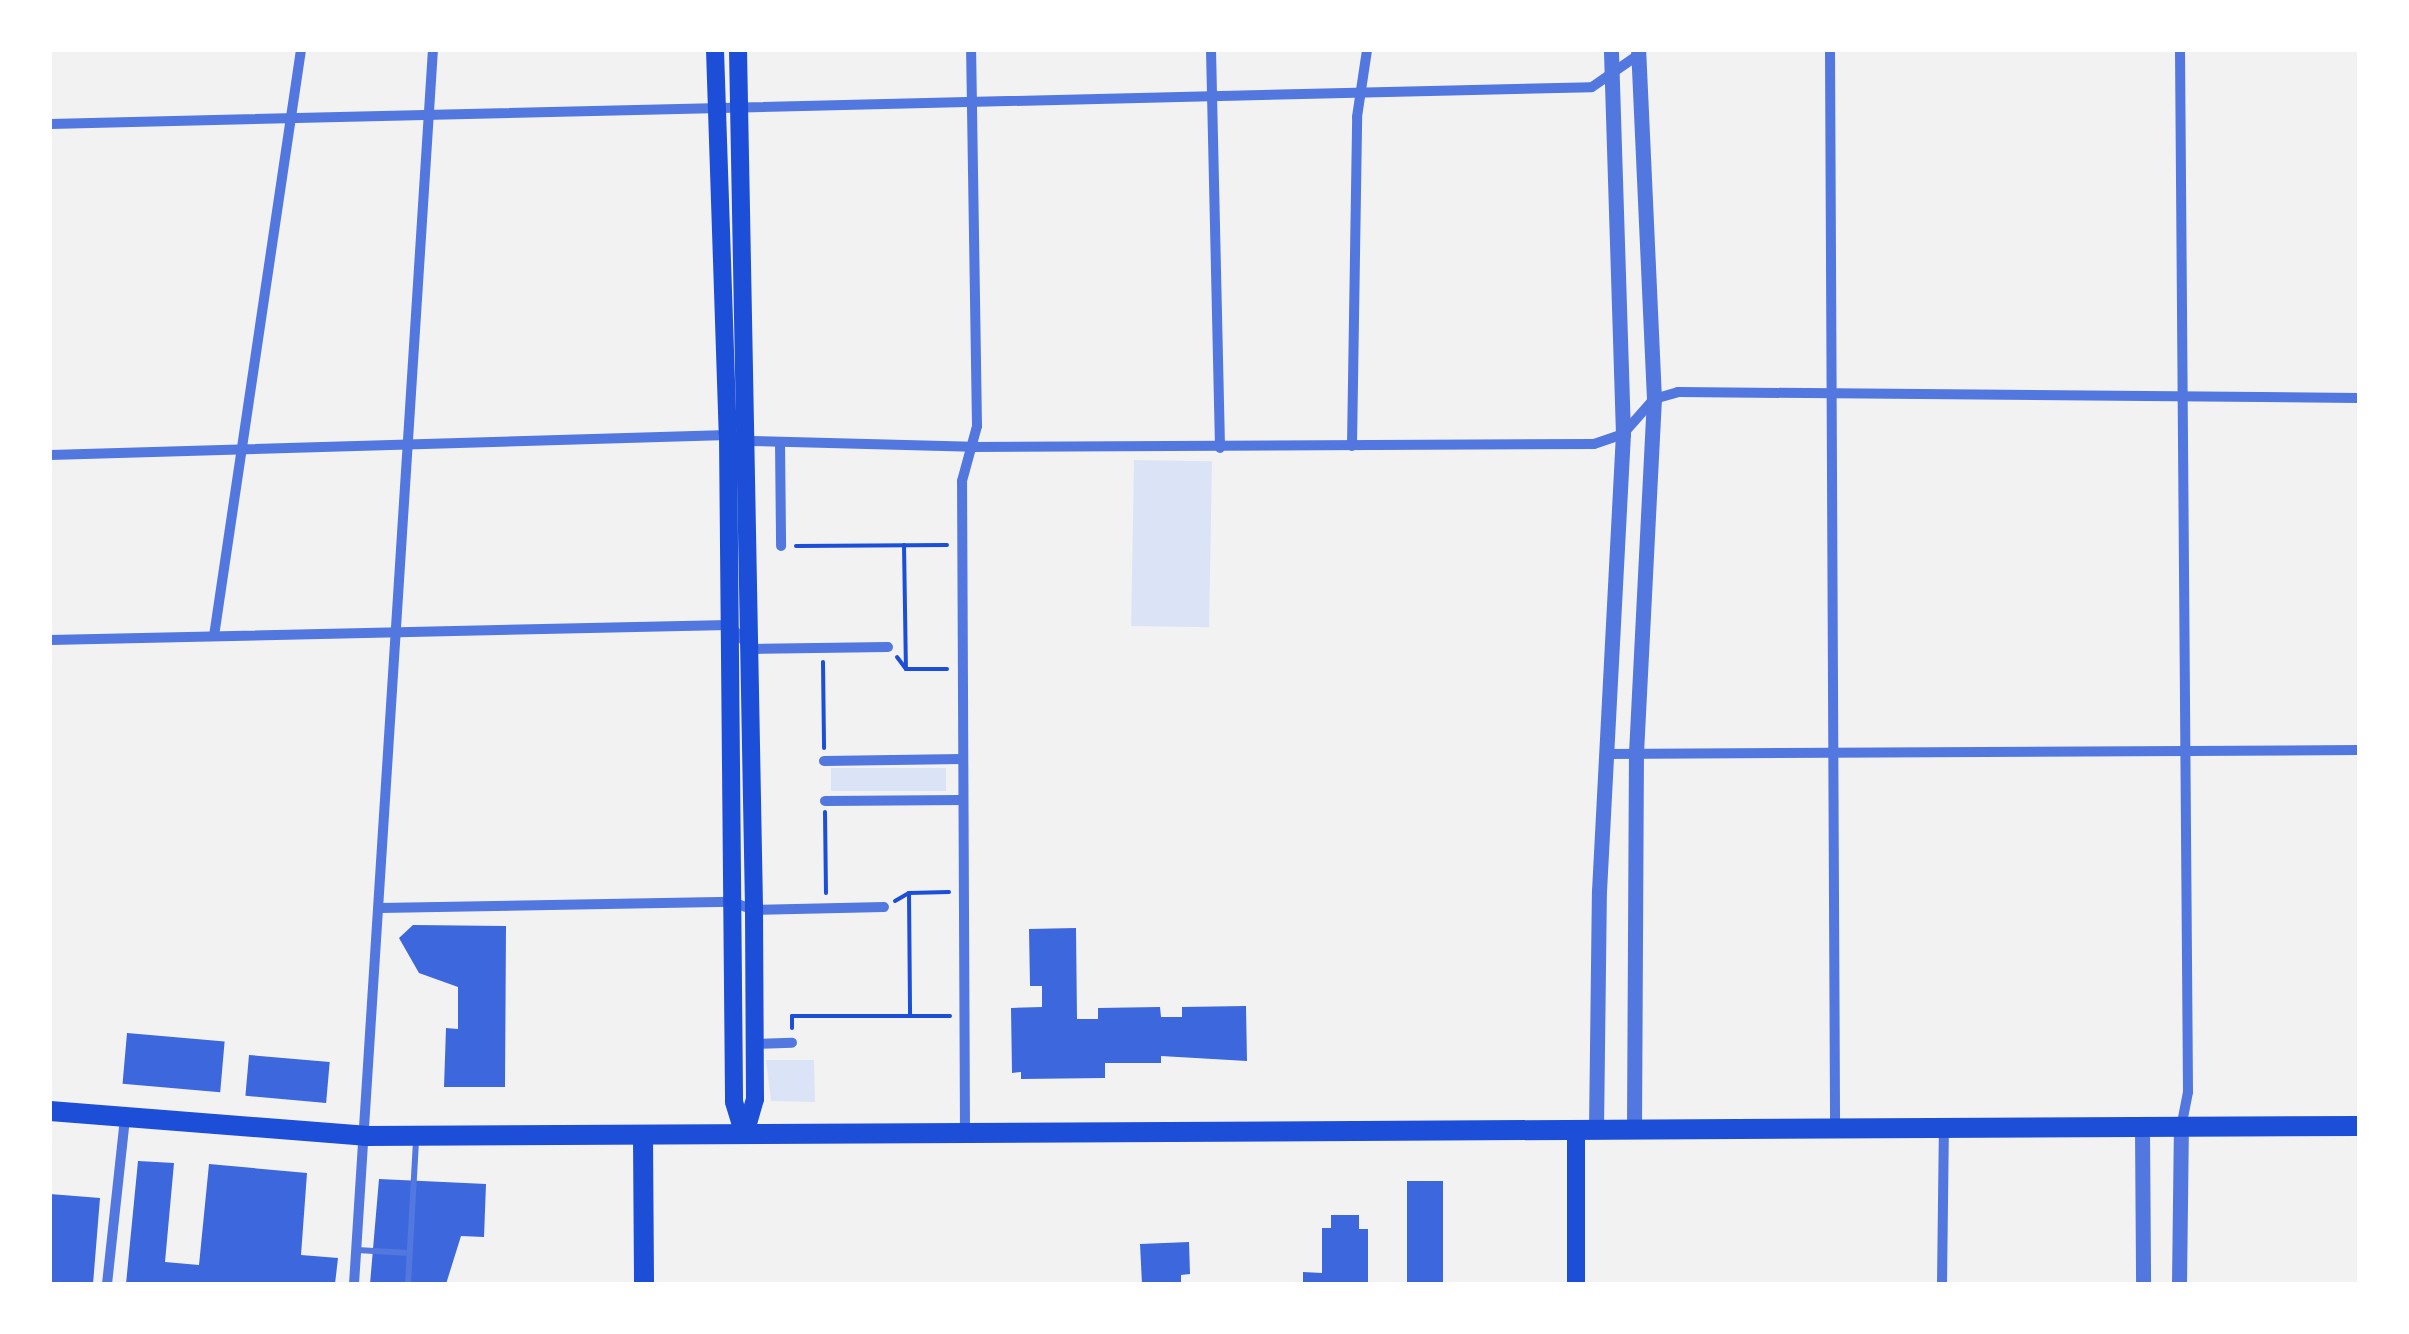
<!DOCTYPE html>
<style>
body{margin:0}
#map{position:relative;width:2409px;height:1334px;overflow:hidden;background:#f2f2f2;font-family:"Alegreya Sans",sans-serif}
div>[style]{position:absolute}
.green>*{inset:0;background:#dbe4f7;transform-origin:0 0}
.building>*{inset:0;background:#3d67dc;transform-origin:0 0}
.path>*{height:4px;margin:-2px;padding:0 2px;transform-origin:2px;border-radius:2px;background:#1d4ed8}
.service>*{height:6px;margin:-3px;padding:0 3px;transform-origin:3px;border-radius:3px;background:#5277de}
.minor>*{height:10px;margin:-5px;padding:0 5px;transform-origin:5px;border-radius:5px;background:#5277de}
.tertiary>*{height:15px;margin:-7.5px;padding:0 7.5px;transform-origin:7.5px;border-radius:7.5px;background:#5277de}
.secondary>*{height:18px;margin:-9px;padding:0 9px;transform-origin:9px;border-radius:9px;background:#1d4ed8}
.primary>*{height:20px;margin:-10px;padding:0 10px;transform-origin:10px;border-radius:10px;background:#1d4ed8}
span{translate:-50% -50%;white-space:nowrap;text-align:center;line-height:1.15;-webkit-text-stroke:10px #fff;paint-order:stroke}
.frame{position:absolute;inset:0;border:52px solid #fff;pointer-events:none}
</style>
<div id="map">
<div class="green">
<div style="left:1134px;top:460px;width:78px;height:166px;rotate:1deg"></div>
<div style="left:946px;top:768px;width:23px;height:115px;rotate:90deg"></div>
<div style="clip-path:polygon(766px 1060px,814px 1060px,815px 1102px,771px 1101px)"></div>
</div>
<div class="building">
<div style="clip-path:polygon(413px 925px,506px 926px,505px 1087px,444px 1087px,446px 1028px,458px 1029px,458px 987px,419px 973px,399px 938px)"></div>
<div style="clip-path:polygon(1076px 928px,1077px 1019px,1098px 1019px,1098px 1008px,1160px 1007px,1161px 1017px,1182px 1017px,1182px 1007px,1246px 1006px,1247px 1061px,1161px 1056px,1161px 1063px,1105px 1063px,1105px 1078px,1021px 1079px,1021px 1072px,1012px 1073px,1011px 1008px,1042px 1007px,1042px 986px,1030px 986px,1029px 929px)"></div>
<div style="left:127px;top:1033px;width:98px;height:51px;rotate:5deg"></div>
<div style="left:249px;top:1055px;width:81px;height:41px;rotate:5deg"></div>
<div style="clip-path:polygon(138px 1161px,174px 1163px,165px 1262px,199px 1265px,209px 1164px,307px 1173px,301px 1255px,338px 1258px,335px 1284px,126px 1284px)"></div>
<div style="clip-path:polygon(379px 1179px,486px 1184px,484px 1237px,461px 1236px,446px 1284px,370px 1284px)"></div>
<div style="left:1407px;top:1181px;width:36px;height:103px"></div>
<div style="clip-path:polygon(50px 1194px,100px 1198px,93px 1284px,50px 1284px)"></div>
<div style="clip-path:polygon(1331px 1215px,1359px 1215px,1359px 1229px,1368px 1229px,1368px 1284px,1303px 1284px,1303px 1272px,1322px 1273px,1322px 1228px,1331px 1228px)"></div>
<div style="clip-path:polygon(1189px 1242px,1190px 1274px,1181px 1275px,1181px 1284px,1142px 1284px,1140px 1244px)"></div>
</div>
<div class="path">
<div style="left:904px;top:545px;width:124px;rotate:89.1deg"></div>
<div style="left:796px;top:546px;width:151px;rotate:-0.4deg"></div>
<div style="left:897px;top:657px;width:15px;rotate:53deg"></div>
<div style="left:906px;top:669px;width:41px"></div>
<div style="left:823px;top:662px;width:86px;rotate:89.3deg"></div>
<div style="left:825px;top:812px;width:81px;rotate:89.3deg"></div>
<div style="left:909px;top:893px;width:123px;rotate:89.5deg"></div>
<div style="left:895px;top:901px;width:16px;rotate:-30deg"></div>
<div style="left:909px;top:893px;width:40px;rotate:-1.4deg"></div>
<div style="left:792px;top:1028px;width:12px;rotate:-90deg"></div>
<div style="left:792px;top:1016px;width:158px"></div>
</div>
<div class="service">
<div style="left:357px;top:1250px;width:52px;rotate:3.3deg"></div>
<div style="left:408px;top:1284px;width:144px;rotate:-86.8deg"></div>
</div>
<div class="minor">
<div style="left:1211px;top:50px;width:398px;rotate:88.7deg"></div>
<div style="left:1830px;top:50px;width:1078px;rotate:89.73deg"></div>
<div style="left:2180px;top:50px;width:1042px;rotate:89.56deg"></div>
<div style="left:2188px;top:1092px;width:36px;rotate:101deg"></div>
<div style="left:50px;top:124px;width:1542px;rotate:-1.37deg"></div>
<div style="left:1592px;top:87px;width:56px;rotate:-34.8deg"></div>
<div style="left:780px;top:442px;width:104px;rotate:89.4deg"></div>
<div style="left:1352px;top:446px;width:329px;rotate:-89.1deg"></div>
<div style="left:1357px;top:117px;width:68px;rotate:-81.5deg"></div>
<div style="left:50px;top:455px;width:678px;rotate:-1.69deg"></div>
<div style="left:728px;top:435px;width:23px;rotate:15deg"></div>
<div style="left:750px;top:441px;width:222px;rotate:1.5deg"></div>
<div style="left:972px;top:447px;width:622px;rotate:-0.28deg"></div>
<div style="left:1594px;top:444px;width:31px;rotate:-19deg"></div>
<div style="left:1623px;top:434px;width:47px;rotate:-48.5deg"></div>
<div style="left:1654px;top:399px;width:25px;rotate:-16deg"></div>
<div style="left:1678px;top:392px;width:681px;rotate:0.5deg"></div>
<div style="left:214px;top:636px;width:592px;rotate:-81.56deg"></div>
<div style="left:50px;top:640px;width:679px;rotate:-1.27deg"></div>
<div style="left:729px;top:625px;width:33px;rotate:46deg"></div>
<div style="left:752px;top:649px;width:136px;rotate:-0.8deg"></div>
<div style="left:1606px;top:754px;width:753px;rotate:-0.3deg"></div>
<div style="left:824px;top:761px;width:138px;rotate:-0.8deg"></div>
<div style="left:825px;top:801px;width:137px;rotate:-0.4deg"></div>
<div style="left:380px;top:908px;width:352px;rotate:-1deg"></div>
<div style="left:732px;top:902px;width:23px;rotate:20deg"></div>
<div style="left:754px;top:910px;width:130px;rotate:-1.3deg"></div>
<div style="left:755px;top:1044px;width:37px;rotate:-2deg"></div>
<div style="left:965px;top:1133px;width:652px;rotate:-90.26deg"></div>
<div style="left:962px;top:481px;width:57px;rotate:-74.7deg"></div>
<div style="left:977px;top:426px;width:376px;rotate:-90.9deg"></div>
<div style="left:107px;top:1284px;width:168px;rotate:-83.8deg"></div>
<div style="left:354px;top:1284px;width:1237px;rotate:-86.34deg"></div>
<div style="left:1942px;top:1284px;width:155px;rotate:-89.3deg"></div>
</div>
<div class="tertiary">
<div style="left:2142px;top:1128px;width:156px;rotate:89.6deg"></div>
<div style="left:1596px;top:1130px;width:239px;rotate:-89.3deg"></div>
<div style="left:1599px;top:891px;width:458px;rotate:-87deg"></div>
<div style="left:1623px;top:434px;width:384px;rotate:-91.8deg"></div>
<div style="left:1634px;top:1130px;width:377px;rotate:-89.7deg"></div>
<div style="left:1636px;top:753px;width:354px;rotate:-87.1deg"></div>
<div style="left:1654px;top:399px;width:349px;rotate:-92.6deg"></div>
<div style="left:2179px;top:1284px;width:156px;rotate:-89.3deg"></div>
</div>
<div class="secondary">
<div style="left:715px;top:50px;width:385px;rotate:88.1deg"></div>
<div style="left:728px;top:435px;width:667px;rotate:89.48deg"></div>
<div style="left:734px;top:1102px;width:34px;rotate:73deg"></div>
<div style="left:738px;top:50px;width:860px;rotate:88.93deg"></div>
<div style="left:754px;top:910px;width:189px;rotate:89.7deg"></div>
<div style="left:755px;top:1099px;width:37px;rotate:106deg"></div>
<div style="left:1576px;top:1284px;width:154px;rotate:-90deg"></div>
</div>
<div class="primary">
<div style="left:50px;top:1111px;width:316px;rotate:4.5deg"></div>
<div style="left:365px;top:1136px;width:1994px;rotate:-0.29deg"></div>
<div style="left:643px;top:1137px;width:147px;rotate:89.6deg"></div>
</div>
<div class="frame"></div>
</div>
